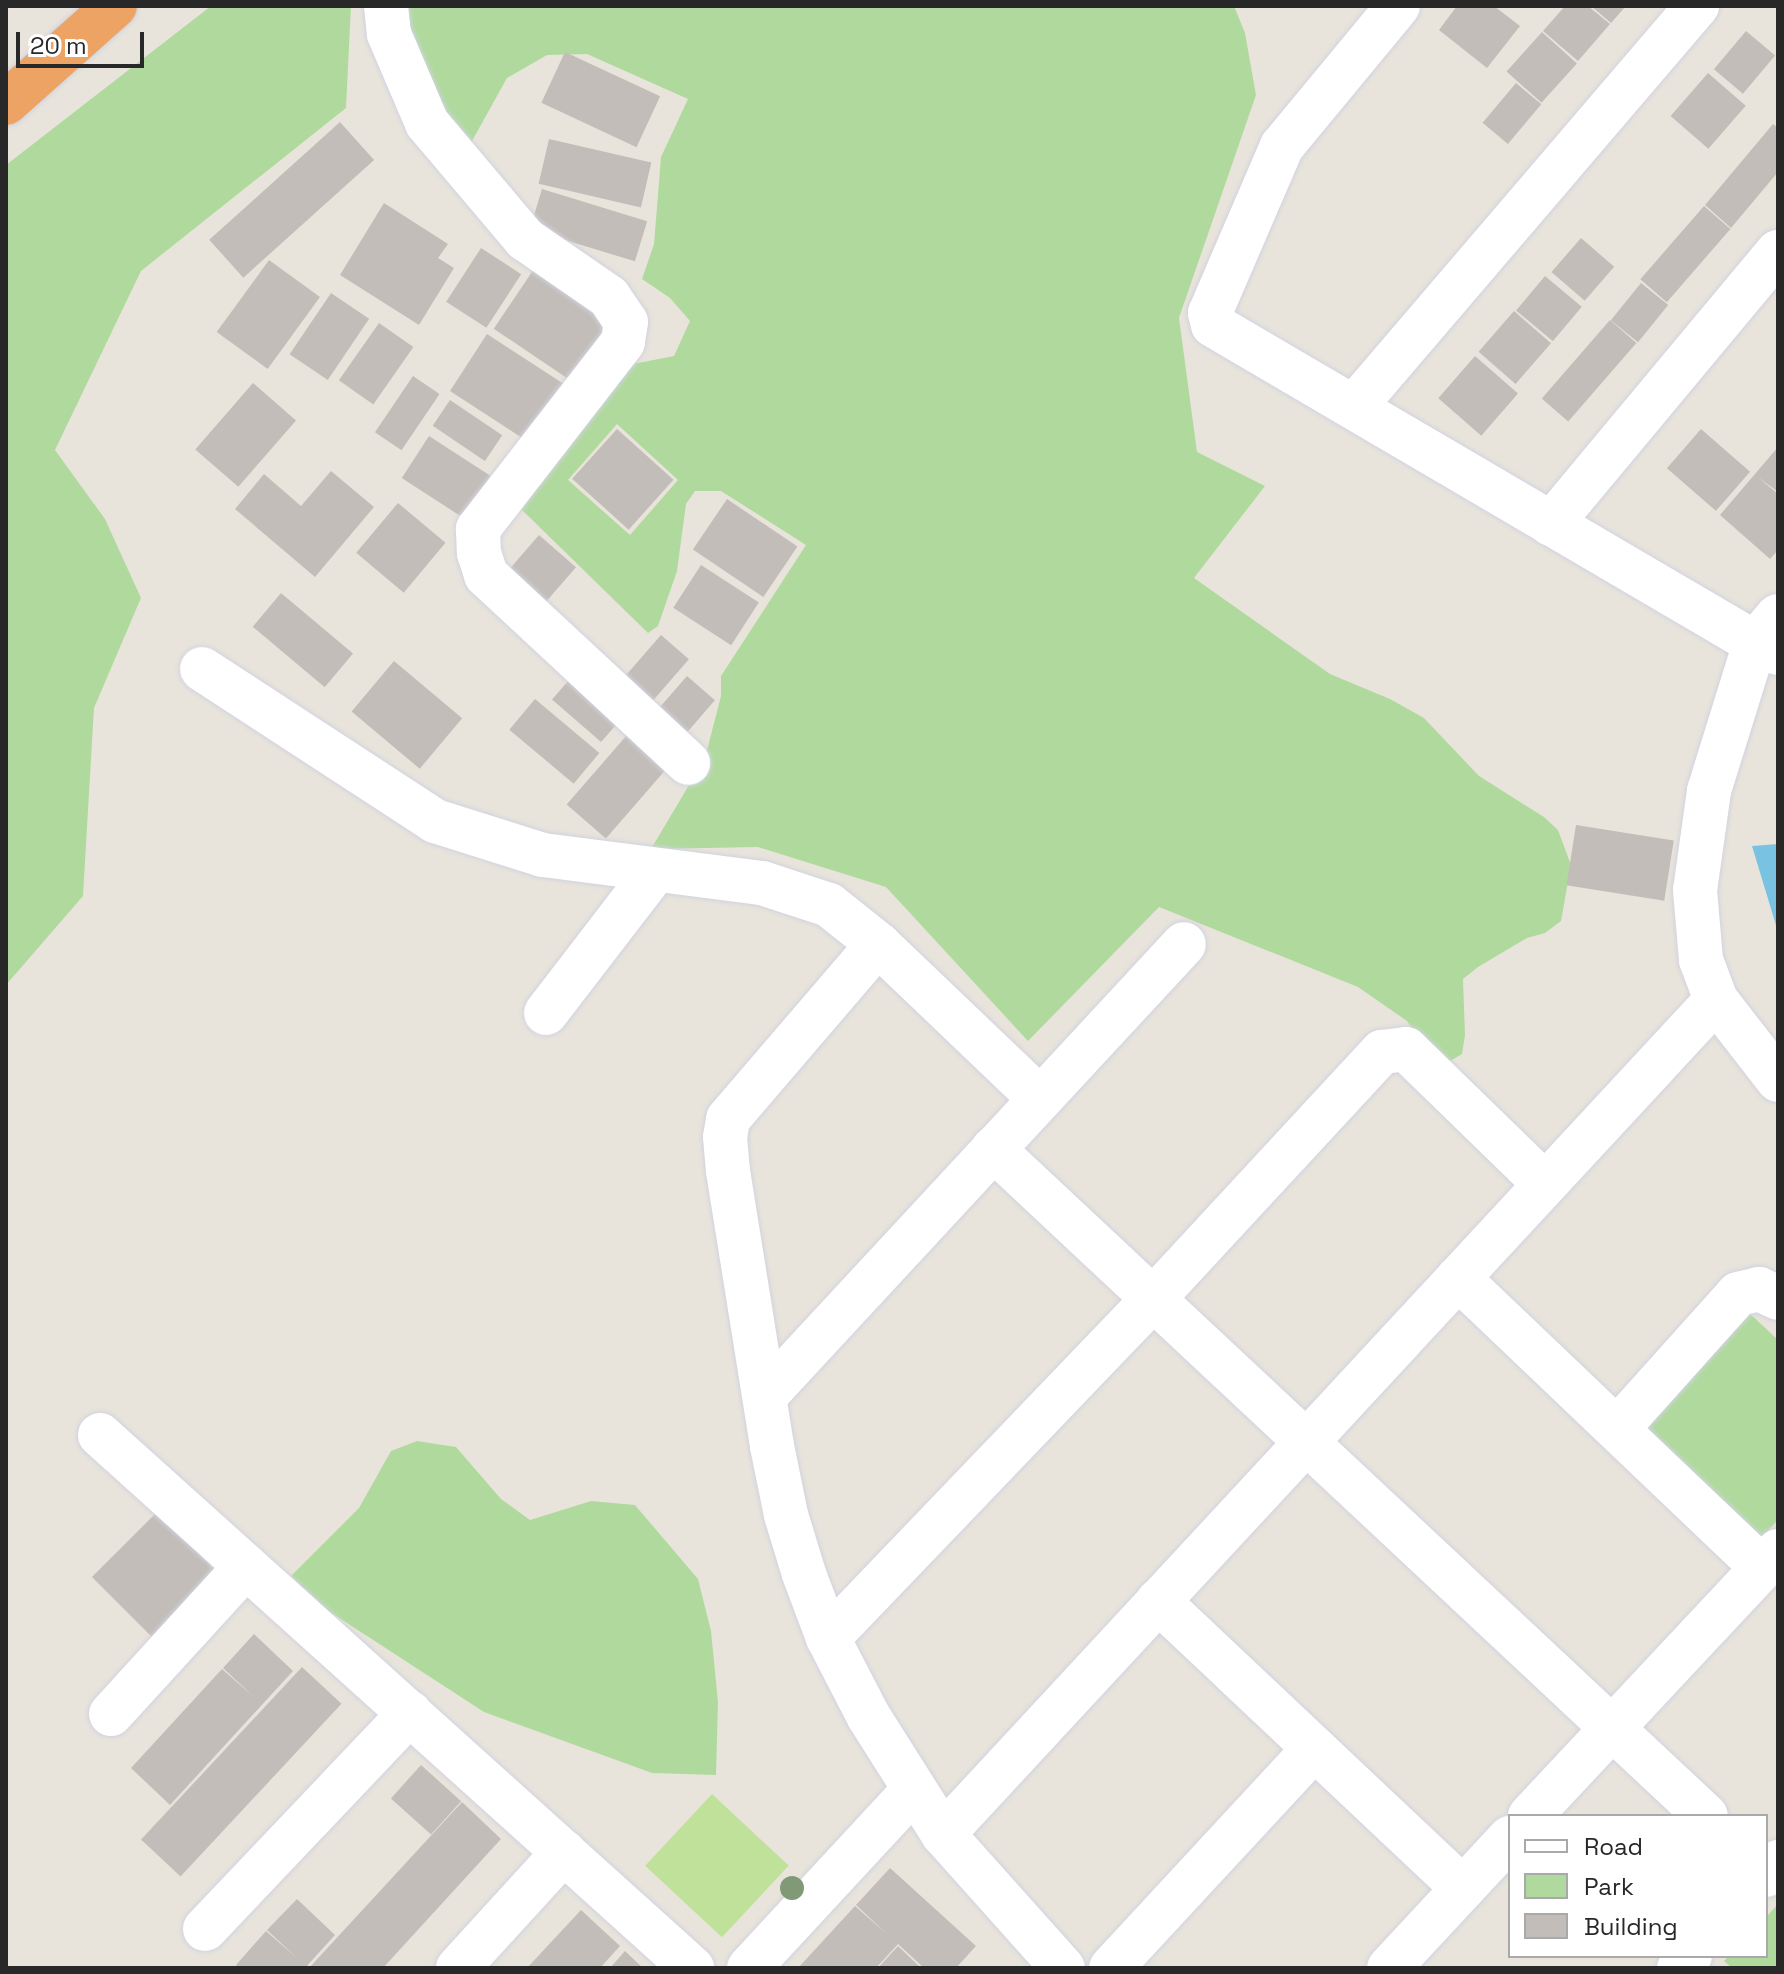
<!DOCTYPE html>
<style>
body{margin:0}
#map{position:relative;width:1784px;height:1974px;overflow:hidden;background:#e9e4db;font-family:"Space Grotesk",sans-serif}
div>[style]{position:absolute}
.green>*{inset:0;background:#b0da9d}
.pitch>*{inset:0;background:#c0e19a;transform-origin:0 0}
.water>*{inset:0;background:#79c2e1}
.building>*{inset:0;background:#c2bdb8;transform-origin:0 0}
.roads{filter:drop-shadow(0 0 2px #d1d3e0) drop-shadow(0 0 2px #d1d3e0)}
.street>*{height:44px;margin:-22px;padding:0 22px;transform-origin:22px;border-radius:22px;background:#fff}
.highway>*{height:44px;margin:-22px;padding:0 22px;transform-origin:22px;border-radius:22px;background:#eca363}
.trees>*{width:24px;height:24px;margin:-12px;border-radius:50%;background:#809a75}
span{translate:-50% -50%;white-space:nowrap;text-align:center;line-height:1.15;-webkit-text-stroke:6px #fff;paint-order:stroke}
.frame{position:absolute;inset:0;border:8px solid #282828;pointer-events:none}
.legend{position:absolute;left:1508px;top:1814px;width:260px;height:144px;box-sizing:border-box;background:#fff;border:2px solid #a9a9a9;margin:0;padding:10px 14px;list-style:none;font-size:24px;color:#282828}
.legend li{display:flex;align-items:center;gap:16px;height:40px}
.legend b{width:40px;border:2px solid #a9a9a9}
.scale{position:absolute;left:16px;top:32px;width:128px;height:36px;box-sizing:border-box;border:4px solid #282828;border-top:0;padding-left:10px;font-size:24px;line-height:28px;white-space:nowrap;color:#282828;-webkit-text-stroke:6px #fff;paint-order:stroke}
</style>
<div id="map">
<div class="green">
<div style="clip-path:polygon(211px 6px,351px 6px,346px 108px,141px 271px,55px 450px,105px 519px,141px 598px,94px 708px,83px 896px,6px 985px,6px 165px)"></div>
<div style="clip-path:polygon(evenodd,407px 6px,1234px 6px,1245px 33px,1256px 95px,1179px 318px,1197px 452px,1265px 486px,1194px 578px,1330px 674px,1390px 699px,1424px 718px,1479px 776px,1544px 817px,1558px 830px,1571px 865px,1561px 921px,1545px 933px,1527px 938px,1478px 967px,1463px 979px,1465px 1035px,1462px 1054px,1445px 1064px,1429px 1054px,1407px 1021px,1358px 987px,1159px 907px,1028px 1041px,886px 887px,758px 847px,651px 849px,705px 758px,721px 696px,721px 676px,806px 545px,721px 491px,695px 491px,686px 504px,677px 571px,658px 626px,648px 633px,519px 507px,628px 365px,674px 356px,690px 321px,670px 298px,642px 279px,654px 244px,661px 157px,688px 99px,587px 54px,547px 55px,507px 78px,467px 150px,437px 103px,406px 16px,407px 6px,617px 424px,678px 480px,630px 535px,568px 480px,617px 424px)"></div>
<div style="clip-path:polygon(1744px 1308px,1778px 1340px,1778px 1520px,1756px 1543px,1633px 1426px)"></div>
<div style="clip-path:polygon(417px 1441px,456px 1447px,501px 1499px,530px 1520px,591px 1501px,635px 1505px,698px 1579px,711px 1631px,718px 1702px,716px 1775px,652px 1773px,484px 1712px,327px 1610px,291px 1576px,359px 1508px,391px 1451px)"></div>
<div style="clip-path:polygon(1778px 1904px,1778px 1968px,1732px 1968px,1724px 1961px,1729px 1956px,1766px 1956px,1766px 1917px)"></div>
</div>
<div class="pitch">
<div style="left:712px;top:1794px;width:105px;height:98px;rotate:43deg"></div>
</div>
<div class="water">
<div style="clip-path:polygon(1778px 844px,1778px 932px,1752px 846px)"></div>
</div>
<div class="building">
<div style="clip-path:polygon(1457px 6px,1494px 6px,1520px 26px,1487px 68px,1439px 30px)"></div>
<div style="clip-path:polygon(1565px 6px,1588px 6px,1610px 24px,1578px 61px,1543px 31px)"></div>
<div style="clip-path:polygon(1591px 6px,1626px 6px,1611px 23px)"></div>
<div style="left:1746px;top:31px;width:38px;height:50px;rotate:40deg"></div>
<div style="left:1542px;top:32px;width:47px;height:53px;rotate:42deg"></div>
<div style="left:565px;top:52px;width:105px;height:56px;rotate:25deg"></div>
<div style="left:1708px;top:73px;width:50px;height:57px;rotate:41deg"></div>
<div style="left:1516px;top:83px;width:33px;height:52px;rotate:40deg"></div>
<div style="left:340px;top:122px;width:51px;height:176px;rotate:48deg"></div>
<div style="clip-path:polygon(1773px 124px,1778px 128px,1778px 172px,1731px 228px,1705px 205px)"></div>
<div style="left:549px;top:139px;width:105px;height:46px;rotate:13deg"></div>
<div style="left:542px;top:189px;width:110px;height:42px;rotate:17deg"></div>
<div style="clip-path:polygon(384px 203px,448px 244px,438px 258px,454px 268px,419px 325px,340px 275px)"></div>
<div style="left:1704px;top:206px;width:35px;height:97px;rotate:41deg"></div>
<div style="left:1581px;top:238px;width:44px;height:45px;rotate:41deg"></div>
<div style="left:481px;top:248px;width:48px;height:64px;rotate:33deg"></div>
<div style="left:269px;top:260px;width:63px;height:89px;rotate:36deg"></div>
<div style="left:534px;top:269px;width:94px;height:72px;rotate:34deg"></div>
<div style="left:1545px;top:276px;width:48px;height:45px;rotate:40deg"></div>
<div style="left:1641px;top:283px;width:35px;height:48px;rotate:39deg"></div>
<div style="left:331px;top:293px;width:46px;height:74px;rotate:34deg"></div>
<div style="left:1514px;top:311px;width:49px;height:54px;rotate:41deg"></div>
<div style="left:1610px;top:320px;width:35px;height:104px;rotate:41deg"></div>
<div style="left:379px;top:323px;width:42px;height:70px;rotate:35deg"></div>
<div style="left:487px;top:334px;width:100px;height:68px;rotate:33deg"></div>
<div style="left:1475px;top:356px;width:57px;height:56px;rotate:41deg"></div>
<div style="left:413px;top:376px;width:32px;height:68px;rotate:34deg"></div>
<div style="left:253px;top:383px;width:57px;height:88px;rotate:41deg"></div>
<div style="left:450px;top:400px;width:63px;height:31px;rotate:34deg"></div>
<div style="left:617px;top:429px;width:76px;height:67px;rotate:42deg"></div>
<div style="left:1701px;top:429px;width:65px;height:52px;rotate:41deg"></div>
<div style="left:429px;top:436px;width:80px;height:50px;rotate:33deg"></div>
<div style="clip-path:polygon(1778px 447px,1778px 492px,1758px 477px,1778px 494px,1778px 550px,1770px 559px,1720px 515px)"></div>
<div style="clip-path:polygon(331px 471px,374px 507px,315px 577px,235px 509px,264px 474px,301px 506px)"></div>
<div style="left:727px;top:499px;width:85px;height:61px;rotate:34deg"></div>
<div style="left:398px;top:503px;width:62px;height:65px;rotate:40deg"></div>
<div style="left:539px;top:535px;width:49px;height:50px;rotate:41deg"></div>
<div style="left:701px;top:565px;width:69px;height:51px;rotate:33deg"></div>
<div style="left:281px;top:593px;width:94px;height:44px;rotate:40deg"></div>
<div style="left:661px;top:635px;width:37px;height:67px;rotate:41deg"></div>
<div style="left:394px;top:661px;width:89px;height:66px;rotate:40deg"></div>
<div style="left:575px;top:673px;width:65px;height:35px;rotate:41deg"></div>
<div style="left:687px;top:676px;width:37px;height:57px;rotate:41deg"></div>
<div style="left:535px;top:699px;width:84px;height:40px;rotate:40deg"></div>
<div style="left:627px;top:735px;width:52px;height:92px;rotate:41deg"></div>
<div style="left:1576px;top:825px;width:99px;height:61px;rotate:9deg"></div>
<div style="left:157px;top:1512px;width:88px;height:92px;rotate:45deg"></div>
<div style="clip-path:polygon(254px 1634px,293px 1671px,170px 1805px,131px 1768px,222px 1669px,254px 1697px,223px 1668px)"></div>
<div style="left:302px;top:1667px;width:54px;height:236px;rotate:43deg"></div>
<div style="left:421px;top:1765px;width:54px;height:45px;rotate:42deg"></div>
<div style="clip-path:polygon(462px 1802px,501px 1839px,383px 1968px,309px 1968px)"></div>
<div style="clip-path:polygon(890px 1868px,976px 1946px,956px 1968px,924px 1968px,898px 1944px,876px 1968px,798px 1968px,855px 1906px,888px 1935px,856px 1905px)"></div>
<div style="clip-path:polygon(297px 1899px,335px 1935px,305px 1968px,240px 1968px,236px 1965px,266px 1931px,298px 1959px,267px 1930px)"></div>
<div style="clip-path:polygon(581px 1910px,620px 1946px,600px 1968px,527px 1968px)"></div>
<div style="clip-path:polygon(898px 1946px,921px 1968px,878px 1968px)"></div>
<div style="clip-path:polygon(625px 1951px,643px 1968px,610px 1968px)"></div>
</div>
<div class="roads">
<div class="street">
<div style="left:386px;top:6px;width:28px;rotate:84deg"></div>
<div style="left:389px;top:34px;width:97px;rotate:66.9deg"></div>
<div style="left:427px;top:123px;width:152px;rotate:49.8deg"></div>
<div style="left:525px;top:239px;width:102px;rotate:34.6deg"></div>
<div style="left:609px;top:297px;width:30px;rotate:56deg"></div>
<div style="left:626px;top:322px;width:20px;rotate:99deg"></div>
<div style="left:623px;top:342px;width:237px;rotate:127.8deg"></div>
<div style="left:478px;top:529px;width:24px;rotate:88deg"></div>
<div style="left:479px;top:553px;width:23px;rotate:72deg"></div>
<div style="left:486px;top:575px;width:276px;rotate:42.9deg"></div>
<div style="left:1398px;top:6px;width:182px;rotate:129.6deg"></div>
<div style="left:1282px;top:146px;width:182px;rotate:113.3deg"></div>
<div style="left:1210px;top:313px;width:12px;rotate:76deg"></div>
<div style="left:1213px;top:325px;width:628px;rotate:30.4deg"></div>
<div style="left:1755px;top:643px;width:35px;rotate:-50deg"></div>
<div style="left:1354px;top:407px;width:528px;rotate:-49.46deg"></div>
<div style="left:1551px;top:524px;width:354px;rotate:-50.2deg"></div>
<div style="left:1778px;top:653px;width:25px;rotate:-157deg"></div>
<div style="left:1755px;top:643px;width:155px;rotate:107.3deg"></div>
<div style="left:1709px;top:791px;width:100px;rotate:98deg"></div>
<div style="left:1695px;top:890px;width:70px;rotate:85.1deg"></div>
<div style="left:1701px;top:960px;width:43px;rotate:69.4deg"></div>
<div style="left:1716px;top:1000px;width:101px;rotate:52.2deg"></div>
<div style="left:202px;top:669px;width:278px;rotate:33.1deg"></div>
<div style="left:435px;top:821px;width:113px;rotate:17.5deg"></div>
<div style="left:543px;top:855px;width:221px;rotate:7.3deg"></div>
<div style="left:762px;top:883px;width:71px;rotate:18.2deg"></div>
<div style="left:829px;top:905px;width:63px;rotate:38.5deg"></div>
<div style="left:878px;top:944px;width:224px;rotate:43.7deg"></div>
<div style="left:878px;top:944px;width:230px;rotate:130.6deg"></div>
<div style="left:728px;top:1119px;width:18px;rotate:99deg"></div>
<div style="left:725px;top:1137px;width:34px;rotate:85deg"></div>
<div style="left:728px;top:1171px;width:278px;rotate:80.9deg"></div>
<div style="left:772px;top:1446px;width:70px;rotate:78.5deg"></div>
<div style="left:786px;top:1515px;width:62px;rotate:73deg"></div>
<div style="left:804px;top:1574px;width:68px;rotate:69.4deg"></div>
<div style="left:828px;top:1638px;width:89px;rotate:62.6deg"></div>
<div style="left:869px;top:1717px;width:138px;rotate:57.7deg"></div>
<div style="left:943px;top:1834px;width:180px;rotate:48.2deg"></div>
<div style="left:546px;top:1013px;width:179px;rotate:-52.5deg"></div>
<div style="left:993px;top:1149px;width:976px;rotate:43.09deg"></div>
<div style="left:1458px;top:1278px;width:420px;rotate:43.6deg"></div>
<div style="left:765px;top:1396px;width:616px;rotate:-47.17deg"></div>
<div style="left:1617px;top:1429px;width:181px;rotate:-48.1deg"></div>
<div style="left:1738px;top:1294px;width:22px;rotate:-13deg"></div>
<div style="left:1759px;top:1289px;width:21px;rotate:25deg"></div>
<div style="left:100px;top:1435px;width:797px;rotate:42deg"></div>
<div style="left:1158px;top:1601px;width:419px;rotate:43.3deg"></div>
<div style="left:828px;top:1638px;width:470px;rotate:-46.2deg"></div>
<div style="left:1153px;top:1299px;width:337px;rotate:-47.2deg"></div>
<div style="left:1382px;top:1052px;width:24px;rotate:-7deg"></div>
<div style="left:1406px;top:1049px;width:194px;rotate:44.2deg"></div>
<div style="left:111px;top:1714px;width:200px;rotate:-47.6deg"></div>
<div style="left:1530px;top:1816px;width:363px;rotate:-46.9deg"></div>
<div style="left:943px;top:1834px;width:1137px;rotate:-47.17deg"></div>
<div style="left:1766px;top:1875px;width:18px;rotate:-47deg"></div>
<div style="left:205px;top:1929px;width:298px;rotate:-46.5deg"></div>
<div style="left:458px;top:1968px;width:157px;rotate:-47.6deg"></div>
<div style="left:749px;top:1968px;width:241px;rotate:-47.2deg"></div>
<div style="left:1111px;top:1968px;width:299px;rotate:-47.2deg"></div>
<div style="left:1389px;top:1968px;width:178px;rotate:-47.1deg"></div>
<div style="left:1679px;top:1968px;width:16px;rotate:-47deg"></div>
</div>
<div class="highway">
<div style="left:6px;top:103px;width:146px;rotate:-41.7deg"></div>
</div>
</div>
<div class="trees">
<div style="left:792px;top:1888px"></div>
</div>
<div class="frame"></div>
<ul class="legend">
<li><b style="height:10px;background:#fff"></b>Road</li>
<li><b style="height:22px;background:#b0da9d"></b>Park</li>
<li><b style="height:22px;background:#c2bdb8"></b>Building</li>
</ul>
<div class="scale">20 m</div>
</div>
